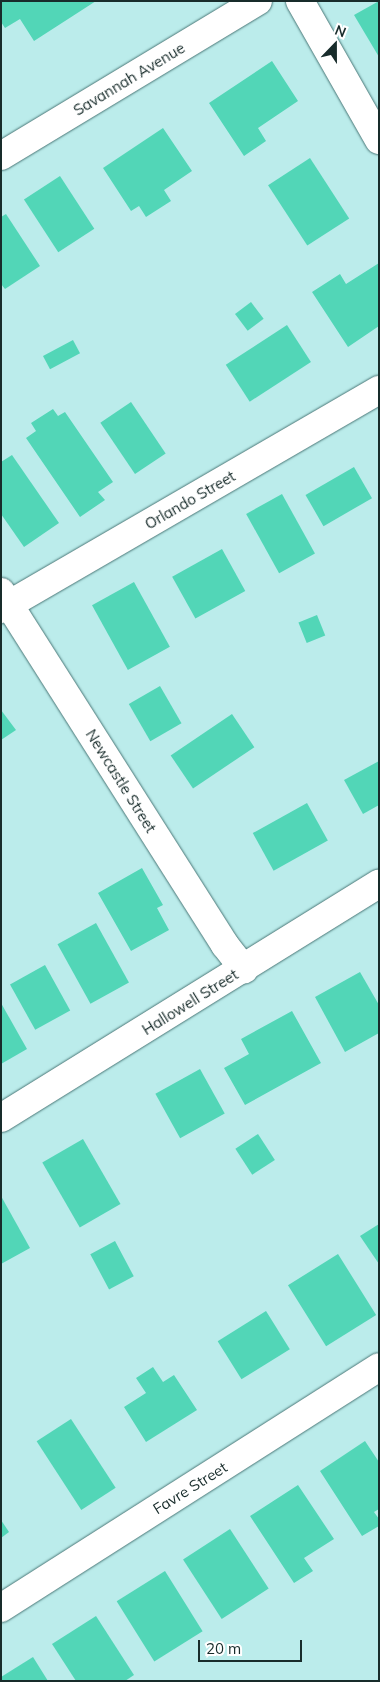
<!DOCTYPE html>
<style>
body{margin:0}
#map{position:relative;width:380px;height:1682px;overflow:hidden;background:#bbeceb;font-family:Mulish,sans-serif}
div>[style]{position:absolute}
.building>*{inset:0;background:#52d6b7;transform-origin:0 0}
.roads{filter:drop-shadow(0 0 1px #4a7777) drop-shadow(0 0 1px #4a7777)}
.street>*{height:28px;margin:-14px;padding:0 14px;transform-origin:14px;border-radius:14px;background:#fff}
span{translate:-50% -50%;white-space:nowrap;text-align:center;line-height:1.15;-webkit-text-stroke:5px #fff;paint-order:stroke}
.street-label{font-size:15px;color:#182c2b}
.frame{position:absolute;inset:0;border:2px solid #182c2b;pointer-events:none}
.north{position:absolute;left:310px;top:20px;width:50px;height:50px;-webkit-text-stroke:4px #fff;paint-order:stroke;rotate:22deg;font-size:14px;font-weight:700;line-height:20px;text-align:center;color:#182c2b}
.north::after{content:'';display:block;margin:auto;width:18px;height:22px;background:#182c2b;clip-path:polygon(50% 0,100% 100%,50% 72%,0 100%)}
.scale{position:absolute;left:198px;top:1640px;width:104px;height:22px;box-sizing:border-box;border:2px solid #182c2b;border-top:0;padding-left:6px;font-size:15px;line-height:18px;white-space:nowrap;color:#182c2b;-webkit-text-stroke:4px #fff;paint-order:stroke}
</style>
<div id="map">
<div class="building">
<div style="clip-path:polygon(1px 1px,96px 1px,34px 41px,20px 19px,5px 28px,1px 22px)"></div>
<div style="clip-path:polygon(379px 1px,379px 57px,354px 15px)"></div>
<div style="clip-path:polygon(272px 61px,298px 101px,258px 128px,266px 141px,244px 156px,209px 103px)"></div>
<div style="clip-path:polygon(163px 128px,192px 171px,164px 190px,171px 201px,146px 217px,139px 206px,131px 211px,103px 168px)"></div>
<div style="left:310px;top:158px;width:72px;height:50px;rotate:57deg"></div>
<div style="left:60px;top:176px;width:63px;height:43px;rotate:57deg"></div>
<div style="clip-path:polygon(6px 214px,40px 266px,5px 289px,1px 284px,1px 217px)"></div>
<div style="clip-path:polygon(379px 263px,379px 326px,348px 347px,312px 292px,340px 274px,346px 284px)"></div>
<div style="left:251px;top:302px;width:21px;height:20px;rotate:53deg"></div>
<div style="left:287px;top:325px;width:44px;height:73px;rotate:57deg"></div>
<div style="left:73px;top:340px;width:15px;height:34px;rotate:62deg"></div>
<div style="left:131px;top:402px;width:62px;height:37px;rotate:56deg"></div>
<div style="clip-path:polygon(53px 409px,58px 416px,65px 412px,113px 482px,98px 492px,105px 500px,80px 517px,26px 438px,36px 431px,31px 423px)"></div>
<div style="clip-path:polygon(12px 455px,59px 523px,24px 547px,1px 514px,1px 462px)"></div>
<div style="left:354px;top:467px;width:36px;height:56px;rotate:60deg"></div>
<div style="left:282px;top:494px;width:68px;height:41px;rotate:61deg"></div>
<div style="left:222px;top:549px;width:48px;height:57px;rotate:61deg"></div>
<div style="left:134px;top:582px;width:74px;height:48px;rotate:61deg"></div>
<div style="left:317px;top:615px;width:22px;height:20px;rotate:68deg"></div>
<div style="left:160px;top:686px;width:43px;height:36px;rotate:60deg"></div>
<div style="clip-path:polygon(1px 710px,16px 730px,1px 740px)"></div>
<div style="left:232px;top:714px;width:40px;height:74px;rotate:56deg"></div>
<div style="clip-path:polygon(379px 761px,379px 805px,363px 814px,344px 780px)"></div>
<div style="left:307px;top:803px;width:43px;height:62px;rotate:61deg"></div>
<div style="clip-path:polygon(142px 868px,163px 905px,157px 908px,169px 930px,131px 951px,98px 893px)"></div>
<div style="left:96px;top:923px;width:68px;height:44px;rotate:61deg"></div>
<div style="left:45px;top:965px;width:52px;height:40px;rotate:61deg"></div>
<div style="clip-path:polygon(360px 972px,379px 1005px,379px 1033px,345px 1052px,315px 997px)"></div>
<div style="clip-path:polygon(1px 1003px,27px 1049px,1px 1064px)"></div>
<div style="clip-path:polygon(292px 1011px,321px 1063px,245px 1105px,224px 1068px,249px 1054px,241px 1039px)"></div>
<div style="left:200px;top:1069px;width:51px;height:51px;rotate:61deg"></div>
<div style="left:258px;top:1134px;width:31px;height:27px;rotate:57deg"></div>
<div style="left:83px;top:1139px;width:75px;height:47px;rotate:60deg"></div>
<div style="clip-path:polygon(1px 1196px,30px 1248px,1px 1264px)"></div>
<div style="clip-path:polygon(379px 1224px,379px 1264px,360px 1236px)"></div>
<div style="left:115px;top:1241px;width:40px;height:28px;rotate:62deg"></div>
<div style="left:338px;top:1254px;width:72px;height:59px;rotate:58deg"></div>
<div style="left:266px;top:1311px;width:45px;height:57px;rotate:58deg"></div>
<div style="clip-path:polygon(153px 1367px,163px 1382px,174px 1375px,197px 1410px,146px 1442px,124px 1407px,146px 1393px,136px 1378px)"></div>
<div style="left:71px;top:1419px;width:82px;height:41px;rotate:57deg"></div>
<div style="clip-path:polygon(365px 1441px,379px 1462px,379px 1509px,374px 1512px,379px 1519px,379px 1526px,362px 1536px,320px 1471px)"></div>
<div style="clip-path:polygon(298px 1485px,334px 1539px,304px 1558px,313px 1571px,294px 1583px,250px 1516px)"></div>
<div style="clip-path:polygon(1px 1520px,9px 1532px,1px 1538px)"></div>
<div style="left:230px;top:1529px;width:71px;height:56px;rotate:57deg"></div>
<div style="left:165px;top:1571px;width:71px;height:57px;rotate:58deg"></div>
<div style="clip-path:polygon(96px 1616px,134px 1675px,125px 1681px,76px 1681px,52px 1644px)"></div>
<div style="clip-path:polygon(33px 1657px,48px 1681px,1px 1681px,1px 1677px)"></div>
</div>
<div class="roads">
<div class="street">
<div style="left:300px;top:1px;width:160px;rotate:60.4deg"></div>
<div style="left:1px;top:156px;width:300px;rotate:-31.1deg"></div>
<div style="left:1px;top:592px;width:418px;rotate:57.6deg"></div>
<div style="left:225px;top:945px;width:31px;rotate:52deg"></div>
<div style="left:1px;top:609px;width:437px;rotate:-30.1deg"></div>
<div style="left:1px;top:1118px;width:445px;rotate:-31.8deg"></div>
<div style="left:1px;top:1608px;width:448px;rotate:-32.5deg"></div>
</div>
</div>
<div class="street-label">
<span style="left:129px;top:79px;rotate:-31deg">Savannah Avenue</span>
<span style="left:190px;top:500px;rotate:-30deg">Orlando Street</span>
<span style="left:121px;top:781px;rotate:58deg">Newcastle Street</span>
<span style="left:190px;top:1002px;rotate:-32deg">Hallowell Street</span>
<span style="left:190px;top:1488px;rotate:-32deg">Favre Street</span>
</div>
<div class="frame"></div>
<div class="north">N</div>
<div class="scale">20 m</div>
</div>
